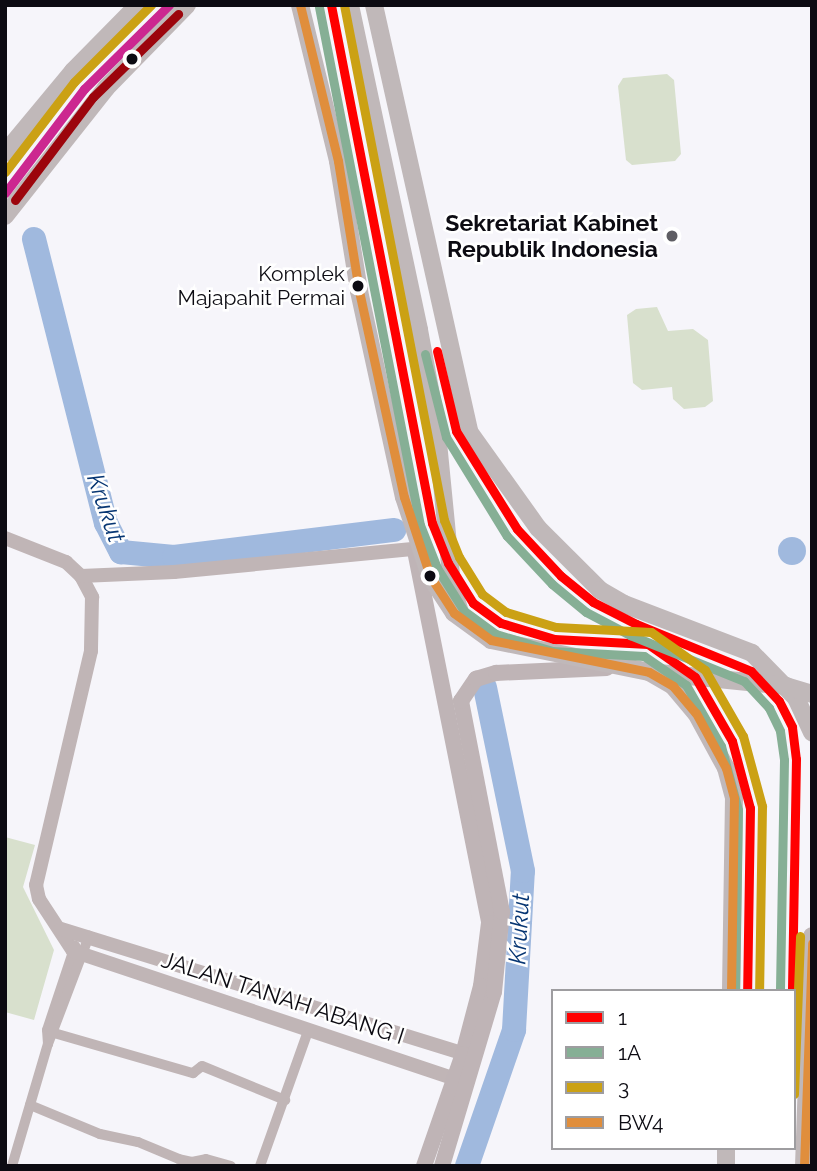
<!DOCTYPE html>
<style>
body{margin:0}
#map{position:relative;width:817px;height:1171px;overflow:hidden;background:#f6f5fa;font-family:Raleway,sans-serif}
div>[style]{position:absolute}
.green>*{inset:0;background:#d8e0cd}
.water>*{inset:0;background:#a0b9de}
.round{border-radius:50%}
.river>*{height:24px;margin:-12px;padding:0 12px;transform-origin:12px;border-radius:12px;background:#a0b9de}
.minor>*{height:10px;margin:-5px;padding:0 5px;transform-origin:5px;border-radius:5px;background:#c0b5b6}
.tertiary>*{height:14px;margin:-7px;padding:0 7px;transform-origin:7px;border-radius:7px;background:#c0b5b6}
.secondary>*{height:16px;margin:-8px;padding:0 8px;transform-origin:8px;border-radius:8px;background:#bfb4b6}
.primary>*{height:18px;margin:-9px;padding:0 9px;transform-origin:9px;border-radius:9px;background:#c0b8b9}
.bus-1>*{height:9px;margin:-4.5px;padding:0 4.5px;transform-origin:4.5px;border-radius:4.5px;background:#f00}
.bus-2>*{height:9px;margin:-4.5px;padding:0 4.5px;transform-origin:4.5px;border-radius:4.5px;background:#86af95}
.bus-3>*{height:9px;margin:-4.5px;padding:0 4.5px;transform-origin:4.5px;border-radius:4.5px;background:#cba114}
.bus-4>*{height:9px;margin:-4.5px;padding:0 4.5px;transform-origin:4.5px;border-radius:4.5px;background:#e08e3c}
.bus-5>*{height:9px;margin:-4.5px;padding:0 4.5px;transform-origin:4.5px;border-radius:4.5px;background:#cc2790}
.bus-6>*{height:9px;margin:-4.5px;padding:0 4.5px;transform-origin:4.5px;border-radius:4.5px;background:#9c050c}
.dots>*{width:19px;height:19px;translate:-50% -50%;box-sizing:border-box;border:4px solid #fff;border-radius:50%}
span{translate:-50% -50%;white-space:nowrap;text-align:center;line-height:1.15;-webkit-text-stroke:5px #fff;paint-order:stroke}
.bus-label{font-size:21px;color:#0c0b12}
.right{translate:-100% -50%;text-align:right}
.poi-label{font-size:23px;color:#0c0b12;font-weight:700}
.street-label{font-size:23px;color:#0c0b12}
.water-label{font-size:24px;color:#073673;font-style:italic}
.frame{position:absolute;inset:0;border:7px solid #0c0b12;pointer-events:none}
.legend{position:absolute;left:551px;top:989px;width:245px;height:161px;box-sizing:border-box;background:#fff;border:2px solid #9e9da0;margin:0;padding:9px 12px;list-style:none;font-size:21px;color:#0c0b12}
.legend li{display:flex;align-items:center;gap:14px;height:35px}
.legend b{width:35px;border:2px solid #9e9da0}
</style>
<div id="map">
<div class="green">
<div style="clip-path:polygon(667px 74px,674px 80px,681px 154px,675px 161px,632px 165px,626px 160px,618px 86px,623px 78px)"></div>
<div style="clip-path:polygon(657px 307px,668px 331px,693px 329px,708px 340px,713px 401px,705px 407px,684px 409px,673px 399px,672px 387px,642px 390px,633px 383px,627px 315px,636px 309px)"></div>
<div style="clip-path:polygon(5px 837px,35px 845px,23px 887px,54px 950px,34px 1020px,5px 1012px)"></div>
</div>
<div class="water">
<div class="round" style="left:778px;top:537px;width:28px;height:28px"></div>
</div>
<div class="river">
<div style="left:34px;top:239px;width:293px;rotate:75.8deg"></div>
<div style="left:106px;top:523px;width:33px;rotate:63deg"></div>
<div style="left:121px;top:552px;width:53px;rotate:5.4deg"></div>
<div style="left:174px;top:557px;width:222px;rotate:-7deg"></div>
<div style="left:467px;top:1166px;width:144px;rotate:-70.9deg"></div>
<div style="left:514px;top:1030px;width:159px;rotate:-86.8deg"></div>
<div style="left:523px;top:871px;width:187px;rotate:-101.7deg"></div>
</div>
<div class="minor">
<div style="left:54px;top:1033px;width:145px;rotate:16.1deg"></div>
<div style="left:193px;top:1073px;width:11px;rotate:-38deg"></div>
<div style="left:202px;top:1066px;width:90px;rotate:22.3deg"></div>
<div style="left:48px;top:1044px;width:14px;rotate:-94deg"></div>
<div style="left:47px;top:1030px;width:89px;rotate:-71.6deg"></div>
<div style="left:30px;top:1105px;width:76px;rotate:22.5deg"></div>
<div style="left:100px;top:1134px;width:39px;rotate:12deg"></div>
<div style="left:138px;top:1142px;width:44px;rotate:22.5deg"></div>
<div style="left:179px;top:1159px;width:13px;rotate:13deg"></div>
<div style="left:192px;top:1162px;width:14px;rotate:-12deg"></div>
<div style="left:206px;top:1159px;width:26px;rotate:16deg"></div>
<div style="left:12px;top:1166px;width:127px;rotate:-73.6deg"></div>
<div style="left:48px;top:1044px;width:116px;rotate:-69.2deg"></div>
<div style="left:260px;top:1166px;width:143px;rotate:-70.4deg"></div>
</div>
<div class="tertiary">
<div style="left:5px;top:538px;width:66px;rotate:21.5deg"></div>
<div style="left:66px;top:562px;width:21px;rotate:43deg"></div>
<div style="left:81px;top:576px;width:24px;rotate:62deg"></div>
<div style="left:92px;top:597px;width:54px;rotate:91.1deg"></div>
<div style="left:91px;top:651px;width:240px;rotate:103.2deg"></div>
<div style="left:36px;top:885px;width:14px;rotate:78deg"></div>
<div style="left:39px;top:899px;width:62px;rotate:56.8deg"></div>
<div style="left:73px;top:951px;width:413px;rotate:18.5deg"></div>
<div style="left:81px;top:576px;width:93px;rotate:-2.5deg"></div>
<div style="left:174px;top:572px;width:242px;rotate:-5.5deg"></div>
<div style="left:61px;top:929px;width:432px;rotate:17.2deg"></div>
</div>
<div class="secondary">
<div style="left:415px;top:551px;width:379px;rotate:78.7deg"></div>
<div style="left:489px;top:923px;width:64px;rotate:97.2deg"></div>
<div style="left:481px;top:986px;width:70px;rotate:104.8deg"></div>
<div style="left:463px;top:1054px;width:119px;rotate:109.2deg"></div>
<div style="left:442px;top:1166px;width:182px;rotate:-73.4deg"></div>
<div style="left:494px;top:992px;width:80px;rotate:-84.3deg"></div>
<div style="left:502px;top:912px;width:215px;rotate:-101deg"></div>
<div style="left:461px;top:701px;width:27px;rotate:-56deg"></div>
<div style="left:476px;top:679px;width:21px;rotate:-17deg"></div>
<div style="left:496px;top:673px;width:111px;rotate:-2.6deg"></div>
</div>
<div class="primary">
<div style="left:300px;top:5px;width:161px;rotate:76.3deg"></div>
<div style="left:338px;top:161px;width:132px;rotate:80.8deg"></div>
<div style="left:359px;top:291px;width:211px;rotate:77.7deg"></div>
<div style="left:404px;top:497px;width:83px;rotate:71.8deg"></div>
<div style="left:430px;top:576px;width:44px;rotate:57deg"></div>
<div style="left:454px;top:613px;width:46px;rotate:36.1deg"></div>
<div style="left:491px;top:640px;width:161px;rotate:11.4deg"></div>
<div style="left:649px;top:672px;width:28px;rotate:30deg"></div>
<div style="left:673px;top:686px;width:35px;rotate:50deg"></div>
<div style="left:696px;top:713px;width:63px;rotate:61.4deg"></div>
<div style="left:726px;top:768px;width:31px;rotate:75deg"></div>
<div style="left:734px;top:798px;width:193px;rotate:90.9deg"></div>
<div style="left:350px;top:5px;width:332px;rotate:78deg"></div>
<div style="left:419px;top:330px;width:94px;rotate:79.5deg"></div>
<div style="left:436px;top:422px;width:165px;rotate:84.4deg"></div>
<div style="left:452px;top:586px;width:28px;rotate:73deg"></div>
<div style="left:374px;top:5px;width:439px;rotate:77.4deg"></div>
<div style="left:470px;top:433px;width:117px;rotate:54.4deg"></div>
<div style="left:538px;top:528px;width:88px;rotate:45deg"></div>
<div style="left:600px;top:590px;width:28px;rotate:30deg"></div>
<div style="left:624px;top:604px;width:137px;rotate:20.9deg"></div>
<div style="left:752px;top:653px;width:63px;rotate:45.6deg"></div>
<div style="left:796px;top:698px;width:38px;rotate:65deg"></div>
<div style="left:5px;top:153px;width:107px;rotate:-50.3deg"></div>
<div style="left:73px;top:71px;width:93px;rotate:-45.4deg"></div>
<div style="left:5px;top:216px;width:163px;rotate:-51.7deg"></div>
<div style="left:106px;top:88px;width:116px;rotate:-45.7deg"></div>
<div style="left:659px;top:673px;width:128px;rotate:5.8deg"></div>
<div style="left:786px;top:686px;width:27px;rotate:17deg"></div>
<div style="left:726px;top:1166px;width:18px;rotate:-90deg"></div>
<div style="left:804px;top:1166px;width:230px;rotate:-88deg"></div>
</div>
<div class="bus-1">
<div style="left:331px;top:5px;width:528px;rotate:78.97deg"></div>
<div style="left:432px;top:523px;width:43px;rotate:68.2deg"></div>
<div style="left:448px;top:563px;width:47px;rotate:58deg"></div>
<div style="left:473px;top:603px;width:34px;rotate:36deg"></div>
<div style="left:501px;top:623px;width:55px;rotate:16.8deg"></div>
<div style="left:554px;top:639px;width:94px;rotate:3deg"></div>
<div style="left:648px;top:644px;width:57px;rotate:35.1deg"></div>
<div style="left:695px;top:677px;width:74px;rotate:60deg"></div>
<div style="left:732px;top:741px;width:69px;rotate:75deg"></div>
<div style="left:750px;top:808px;width:183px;rotate:90.9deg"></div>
<div style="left:437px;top:351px;width:82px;rotate:76.6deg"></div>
<div style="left:456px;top:431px;width:115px;rotate:58.1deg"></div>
<div style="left:517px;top:529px;width:64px;rotate:46.9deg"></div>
<div style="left:561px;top:576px;width:41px;rotate:39.1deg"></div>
<div style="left:593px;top:602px;width:48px;rotate:27.1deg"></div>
<div style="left:636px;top:624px;width:124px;rotate:22.2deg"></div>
<div style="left:751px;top:671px;width:41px;rotate:47deg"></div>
<div style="left:779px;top:701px;width:29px;rotate:63deg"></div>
<div style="left:792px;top:727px;width:32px;rotate:83deg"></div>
<div style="left:796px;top:759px;width:232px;rotate:91deg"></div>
</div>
<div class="bus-2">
<div style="left:319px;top:7px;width:528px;rotate:78.97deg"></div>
<div style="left:420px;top:525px;width:46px;rotate:68.4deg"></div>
<div style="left:437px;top:568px;width:51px;rotate:57.9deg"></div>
<div style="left:464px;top:611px;width:39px;rotate:36deg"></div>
<div style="left:496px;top:634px;width:59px;rotate:16.9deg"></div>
<div style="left:552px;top:651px;width:92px;rotate:3.1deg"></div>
<div style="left:644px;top:656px;width:51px;rotate:34.6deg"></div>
<div style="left:686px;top:685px;width:70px;rotate:60.2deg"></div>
<div style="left:721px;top:746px;width:66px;rotate:75.1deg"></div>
<div style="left:738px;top:810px;width:181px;rotate:90.9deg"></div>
<div style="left:425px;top:354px;width:86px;rotate:75.8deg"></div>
<div style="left:446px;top:437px;width:116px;rotate:58.4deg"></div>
<div style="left:507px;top:536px;width:66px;rotate:46.8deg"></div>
<div style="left:552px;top:584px;width:44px;rotate:39.5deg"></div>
<div style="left:586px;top:612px;width:50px;rotate:27.6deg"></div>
<div style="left:630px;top:635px;width:123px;rotate:22deg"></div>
<div style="left:744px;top:681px;width:37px;rotate:47deg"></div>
<div style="left:769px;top:708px;width:25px;rotate:64deg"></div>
<div style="left:780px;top:731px;width:29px;rotate:82deg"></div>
<div style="left:784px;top:760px;width:231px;rotate:91deg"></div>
</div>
<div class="bus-3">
<div style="left:344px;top:5px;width:525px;rotate:79.01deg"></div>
<div style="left:444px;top:520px;width:40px;rotate:68deg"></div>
<div style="left:459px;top:557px;width:44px;rotate:58.1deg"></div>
<div style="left:482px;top:594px;width:30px;rotate:37deg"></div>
<div style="left:506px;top:612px;width:52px;rotate:16.7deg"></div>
<div style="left:556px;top:627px;width:95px;rotate:3deg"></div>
<div style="left:651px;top:632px;width:66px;rotate:35.1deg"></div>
<div style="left:705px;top:670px;width:76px;rotate:60.1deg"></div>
<div style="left:743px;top:736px;width:73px;rotate:74.8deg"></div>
<div style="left:762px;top:806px;width:185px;rotate:90.9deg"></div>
<div style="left:5px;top:172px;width:113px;rotate:-52.5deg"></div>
<div style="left:74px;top:82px;width:109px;rotate:-45deg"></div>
<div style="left:794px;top:1094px;width:158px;rotate:-87.8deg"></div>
</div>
<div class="bus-4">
<div style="left:300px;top:5px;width:161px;rotate:76.3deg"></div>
<div style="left:338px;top:161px;width:132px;rotate:80.8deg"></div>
<div style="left:359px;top:291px;width:211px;rotate:77.7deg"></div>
<div style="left:404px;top:497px;width:83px;rotate:71.8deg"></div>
<div style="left:430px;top:576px;width:44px;rotate:57deg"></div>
<div style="left:454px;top:613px;width:46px;rotate:36.1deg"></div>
<div style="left:491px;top:640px;width:161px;rotate:11.4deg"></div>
<div style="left:649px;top:672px;width:28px;rotate:30deg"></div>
<div style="left:673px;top:686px;width:35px;rotate:50deg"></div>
<div style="left:696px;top:713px;width:63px;rotate:61.4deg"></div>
<div style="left:726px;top:768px;width:31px;rotate:75deg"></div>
<div style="left:734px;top:798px;width:193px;rotate:90.9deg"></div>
<div style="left:804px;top:1166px;width:223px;rotate:-87.9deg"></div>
</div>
<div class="bus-5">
<div style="left:5px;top:193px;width:131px;rotate:-52.8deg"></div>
<div style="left:84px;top:89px;width:120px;rotate:-44.7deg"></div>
</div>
<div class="bus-6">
<div style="left:15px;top:200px;width:129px;rotate:-52.9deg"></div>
<div style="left:93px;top:97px;width:119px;rotate:-44.3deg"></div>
</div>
<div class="dots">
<div style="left:132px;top:59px;background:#0c0b12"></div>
<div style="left:672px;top:236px;background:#5e5d63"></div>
<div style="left:358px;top:286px;background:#0c0b12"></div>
<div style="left:430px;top:576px;background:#0c0b12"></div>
</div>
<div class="bus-label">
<span class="right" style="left:345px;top:286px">Komplek<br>Majapahit Permai</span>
</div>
<div class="poi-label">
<span class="right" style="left:658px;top:236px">Sekretariat Kabinet<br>Republik Indonesia</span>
</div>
<div class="street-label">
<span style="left:283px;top:998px;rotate:18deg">JALAN TANAH ABANG I</span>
</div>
<div class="water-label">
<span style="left:106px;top:508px;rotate:71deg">Krukut</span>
<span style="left:519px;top:929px;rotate:-87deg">Krukut</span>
</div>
<div class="frame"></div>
<ul class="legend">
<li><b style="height:9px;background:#f00"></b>1</li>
<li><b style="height:9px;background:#86af95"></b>1A</li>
<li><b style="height:9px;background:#cba114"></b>3</li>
<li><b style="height:9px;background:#e08e3c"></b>BW4</li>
</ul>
</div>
